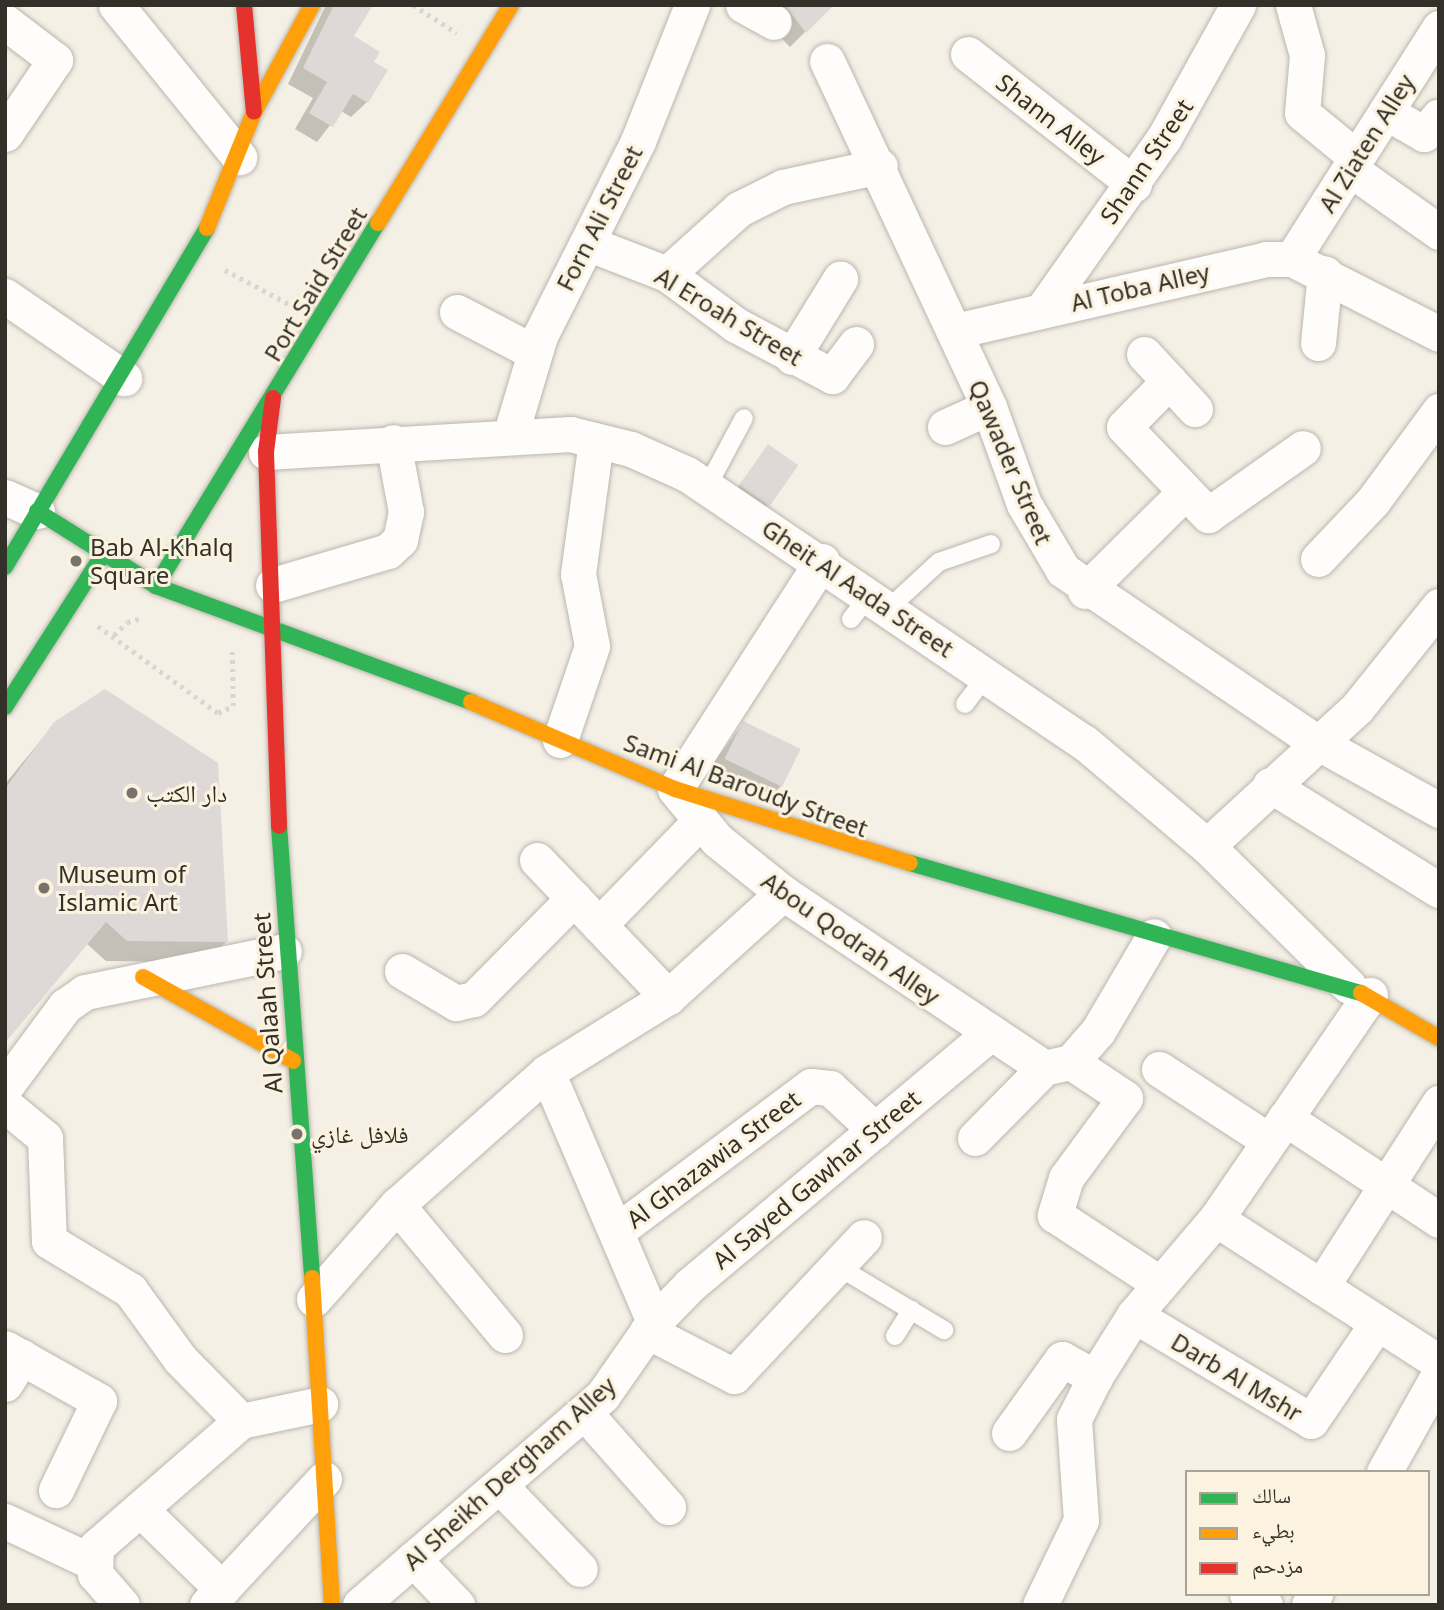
<!DOCTYPE html>
<meta charset="utf-8">
<style>
body{margin:0}
#map{position:relative;width:1444px;height:1610px;overflow:hidden;background:#f5f0e5;font-family:"Noto Sans","Noto Naskh Arabic",sans-serif}
div>[style]{position:absolute}
.shadow>*{inset:0;background:#0003}
.building>*{inset:0;background:#ded9d6;transform-origin:0 0}
.path>*{height:4.5px;margin-top:-2.25px;transform-origin:0;background:repeating-linear-gradient(90deg,#d7d6d3 0 3.5px,transparent 0 8.5px)}
.roads{filter:drop-shadow(0 0 2px #bab6ae) drop-shadow(0 0 2px #bab6ae)}
.lane>*{height:18px;margin:-9px;padding:0 9px;transform-origin:9px;border-radius:9px;background:#fefdfb}
.street>*{height:35px;margin:-17.5px;padding:0 17.5px;transform-origin:17.5px;border-radius:17.5px;background:#fefdfb}
.fast>*{height:16px;margin:-8px;padding:0 8px;transform-origin:8px;border-radius:8px;background:#30b455}
.slow>*{height:16px;margin:-8px;padding:0 8px;transform-origin:8px;border-radius:8px;background:#ff9f0a}
.jam>*{height:16px;margin:-8px;padding:0 8px;transform-origin:8px;border-radius:8px;background:#e5322d}
.dots>*{width:19px;height:19px;translate:-50% -50%;box-sizing:border-box;border:4px solid #fbf2df;border-radius:50%}
span{translate:-50% -50%;white-space:nowrap;text-align:center;line-height:1.15;-webkit-text-stroke:6px #fbf2df;paint-order:stroke}
.street-label{font-size:24px;color:#333029}
.poi-label{font-size:24px;color:#333029}
.left{translate:0 -50%;text-align:left}
.frame{position:absolute;inset:0;border:7px solid #333029;pointer-events:none}
.legend{position:absolute;left:1185px;top:1470px;width:245px;height:126px;box-sizing:border-box;background:#fbf2df;border:2px solid #aba496;margin:0;padding:9px 12px;list-style:none;font-size:21px;color:#333029}
.legend li{display:flex;align-items:center;gap:14px;height:35px}
.legend b{width:35px;border:2px solid #aba496}
</style>
<div id="map">
<div class="shadow">
<div style="clip-path:polygon(326px 5px,371px 5px,352px 37px,372px 62px,367px 102px,351px 117px,341px 111px,317px 142px,295px 129px,313px 98px,288px 84px)"></div>
<div style="clip-path:polygon(769px 5px,832px 5px,790px 47px,759px 15px)"></div>
<div style="clip-path:polygon(768px 447px,768px 504px,758px 515px,731px 496px)"></div>
<div style="clip-path:polygon(55px 723px,227px 941px,206px 962px,106px 961px,86px 943px,5px 1041px,5px 784px)"></div>
<div style="clip-path:polygon(743px 723px,782px 785px,772px 795px,711px 767px)"></div>
</div>
<div class="building">
<div style="clip-path:polygon(334px 5px,373px 5px,354px 36px,380px 52px,374px 62px,388px 70px,368px 103px,353px 94px,333px 127px,309px 113px,327px 82px,303px 68px)"></div>
<div style="clip-path:polygon(785px 5px,834px 5px,806px 33px)"></div>
<div style="left:768px;top:444px;width:37px;height:50px;rotate:35deg"></div>
<div style="clip-path:polygon(105px 689px,218px 763px,228px 942px,127px 941px,106px 922px,5px 1043px,5px 789px,54px 722px)"></div>
<div style="left:743px;top:721px;width:64px;height:42px;rotate:26deg"></div>
</div>
<div class="path">
<div style="left:413px;top:5px;width:52px;rotate:32.5deg"></div>
<div style="left:225px;top:270px;width:72px;rotate:28deg"></div>
<div style="left:98px;top:626px;width:148px;rotate:35.9deg"></div>
<div style="left:218px;top:713px;width:17px;rotate:-25deg"></div>
<div style="left:233px;top:706px;width:58px;rotate:-91deg"></div>
<div style="left:114px;top:635px;width:18px;rotate:-45deg"></div>
<div style="left:127px;top:622px;width:16px;rotate:-15deg"></div>
</div>
<div class="roads">
<div class="lane">
<div style="left:707px;top:487px;width:78px;rotate:-61.8deg"></div>
<div style="left:889px;top:608px;width:68px;rotate:-42.6deg"></div>
<div style="left:939px;top:562px;width:55px;rotate:-19.1deg"></div>
<div style="left:851px;top:619px;width:31px;rotate:-52deg"></div>
<div style="left:965px;top:704px;width:35px;rotate:-53deg"></div>
<div style="left:837px;top:1266px;width:125px;rotate:30.9deg"></div>
<div style="left:895px;top:1336px;width:31px;rotate:-58deg"></div>
</div>
<div class="street">
<div style="left:116px;top:5px;width:196px;rotate:51deg"></div>
<div style="left:743px;top:5px;width:35px;rotate:29deg"></div>
<div style="left:1293px;top:5px;width:52px;rotate:74.4deg"></div>
<div style="left:1307px;top:55px;width:58px;rotate:94.9deg"></div>
<div style="left:1302px;top:113px;width:71px;rotate:39.3deg"></div>
<div style="left:5px;top:22px;width:63px;rotate:37.2deg"></div>
<div style="left:55px;top:60px;width:89px;rotate:124deg"></div>
<div style="left:968px;top:54px;width:211px;rotate:38.1deg"></div>
<div style="left:827px;top:61px;width:382px;rotate:64.9deg"></div>
<div style="left:989px;top:407px;width:103px;rotate:70.2deg"></div>
<div style="left:1024px;top:504px;width:77px;rotate:59.4deg"></div>
<div style="left:1063px;top:570px;width:305px;rotate:34.2deg"></div>
<div style="left:1315px;top:741px;width:142px;rotate:29.1deg"></div>
<div style="left:1386px;top:112px;width:44px;rotate:30.1deg"></div>
<div style="left:1424px;top:134px;width:23px;rotate:-50deg"></div>
<div style="left:1350px;top:169px;width:109px;rotate:35.3deg"></div>
<div style="left:587px;top:243px;width:86px;rotate:21.2deg"></div>
<div style="left:667px;top:274px;width:86px;rotate:36.5deg"></div>
<div style="left:736px;top:325px;width:109px;rotate:28deg"></div>
<div style="left:832px;top:376px;width:40px;rotate:-53deg"></div>
<div style="left:1292px;top:259px;width:274px;rotate:-57.5deg"></div>
<div style="left:667px;top:274px;width:97px;rotate:-42.1deg"></div>
<div style="left:739px;top:209px;width:49px;rotate:-26.6deg"></div>
<div style="left:783px;top:187px;width:99px;rotate:-12.2deg"></div>
<div style="left:5px;top:296px;width:145px;rotate:34.6deg"></div>
<div style="left:1042px;top:310px;width:211px;rotate:-54.7deg"></div>
<div style="left:1164px;top:138px;width:152px;rotate:-60.9deg"></div>
<div style="left:457px;top:312px;width:87px;rotate:27.5deg"></div>
<div style="left:955px;top:331px;width:319px;rotate:-13deg"></div>
<div style="left:1266px;top:259px;width:26px"></div>
<div style="left:1292px;top:259px;width:165px;rotate:27deg"></div>
<div style="left:1318px;top:343px;width:70px;rotate:-84.3deg"></div>
<div style="left:1144px;top:354px;width:75px;rotate:47.2deg"></div>
<div style="left:792px;top:357px;width:92px;rotate:-58.4deg"></div>
<div style="left:1169px;top:381px;width:64px;rotate:134.4deg"></div>
<div style="left:1124px;top:427px;width:122px;rotate:46.3deg"></div>
<div style="left:1208px;top:515px;width:116px;rotate:-35.2deg"></div>
<div style="left:945px;top:427px;width:48px;rotate:-24.4deg"></div>
<div style="left:511px;top:433px;width:101px;rotate:-73.4deg"></div>
<div style="left:540px;top:336px;width:218px;rotate:-63.3deg"></div>
<div style="left:638px;top:141px;width:146px;rotate:-68.3deg"></div>
<div style="left:266px;top:452px;width:305px;rotate:-3.4deg"></div>
<div style="left:570px;top:434px;width:63px;rotate:13.8deg"></div>
<div style="left:631px;top:449px;width:61px;rotate:24.1deg"></div>
<div style="left:687px;top:474px;width:480px;rotate:34.1deg"></div>
<div style="left:1085px;top:743px;width:160px;rotate:40.2deg"></div>
<div style="left:1207px;top:846px;width:199px;rotate:44.6deg"></div>
<div style="left:5px;top:497px;width:35px;rotate:24deg"></div>
<div style="left:1318px;top:559px;width:80px;rotate:-46.5deg"></div>
<div style="left:1373px;top:501px;width:112px;rotate:-53.7deg"></div>
<div style="left:822px;top:561px;width:271px;rotate:122.8deg"></div>
<div style="left:675px;top:789px;width:66px;rotate:50.5deg"></div>
<div style="left:717px;top:840px;width:85px;rotate:38.8deg"></div>
<div style="left:783px;top:893px;width:314px;rotate:33.8deg"></div>
<div style="left:273px;top:585px;width:120px;rotate:-16.5deg"></div>
<div style="left:388px;top:551px;width:16px;rotate:-43deg"></div>
<div style="left:400px;top:540px;width:29px;rotate:-78deg"></div>
<div style="left:406px;top:512px;width:71px;rotate:-100.5deg"></div>
<div style="left:1085px;top:591px;width:141px;rotate:-44.7deg"></div>
<div style="left:560px;top:740px;width:99px;rotate:-71.2deg"></div>
<div style="left:592px;top:646px;width:73px;rotate:-101deg"></div>
<div style="left:578px;top:574px;width:135px;rotate:-82.3deg"></div>
<div style="left:1270px;top:785px;width:199px;rotate:31.9deg"></div>
<div style="left:1207px;top:846px;width:204px;rotate:-42.6deg"></div>
<div style="left:1357px;top:708px;width:131px;rotate:-51.2deg"></div>
<div style="left:537px;top:860px;width:190px;rotate:46.3deg"></div>
<div style="left:599px;top:925px;width:146px;rotate:-45.8deg"></div>
<div style="left:402px;top:971px;width:63px;rotate:30.7deg"></div>
<div style="left:456px;top:1003px;width:18px;rotate:-13deg"></div>
<div style="left:474px;top:999px;width:142px;rotate:-45.3deg"></div>
<div style="left:1071px;top:1062px;width:65px;rotate:33.7deg"></div>
<div style="left:1125px;top:1098px;width:99px;rotate:126.4deg"></div>
<div style="left:1066px;top:1178px;width:39px;rotate:107deg"></div>
<div style="left:1055px;top:1215px;width:124px;rotate:33.2deg"></div>
<div style="left:1159px;top:1069px;width:131px;rotate:33.2deg"></div>
<div style="left:547px;top:1072px;width:272px;rotate:66.8deg"></div>
<div style="left:5px;top:1087px;width:101px;rotate:-53.5deg"></div>
<div style="left:65px;top:1006px;width:24px;rotate:-35deg"></div>
<div style="left:85px;top:992px;width:203px;rotate:-11.6deg"></div>
<div style="left:5px;top:1105px;width:52px;rotate:39.5deg"></div>
<div style="left:45px;top:1138px;width:103px;rotate:87.8deg"></div>
<div style="left:49px;top:1241px;width:95px;rotate:31.2deg"></div>
<div style="left:130px;top:1290px;width:85px;rotate:54.1deg"></div>
<div style="left:180px;top:1359px;width:87px;rotate:45.5deg"></div>
<div style="left:1285px;top:1118px;width:185px;rotate:33.5deg"></div>
<div style="left:975px;top:1138px;width:98px;rotate:-45.4deg"></div>
<div style="left:1044px;top:1068px;width:28px;rotate:-13deg"></div>
<div style="left:1071px;top:1062px;width:41px;rotate:-48.9deg"></div>
<div style="left:1098px;top:1031px;width:110px;rotate:-59.5deg"></div>
<div style="left:397px;top:1205px;width:169px;rotate:50.3deg"></div>
<div style="left:1216px;top:1219px;width:265px;rotate:32.7deg"></div>
<div style="left:617px;top:1231px;width:242px;rotate:-36.8deg"></div>
<div style="left:811px;top:1086px;width:19px;rotate:6deg"></div>
<div style="left:830px;top:1088px;width:62px;rotate:43deg"></div>
<div style="left:1321px;top:1287px;width:219px;rotate:-57.3deg"></div>
<div style="left:314px;top:1299px;width:125px;rotate:-48.6deg"></div>
<div style="left:397px;top:1205px;width:200px;rotate:-41.6deg"></div>
<div style="left:547px;top:1072px;width:142px;rotate:-31.8deg"></div>
<div style="left:668px;top:997px;width:155px;rotate:-42.1deg"></div>
<div style="left:1134px;top:1315px;width:206px;rotate:30.9deg"></div>
<div style="left:1311px;top:1421px;width:118px;rotate:-56deg"></div>
<div style="left:647px;top:1331px;width:98px;rotate:27.3deg"></div>
<div style="left:734px;top:1376px;width:190px;rotate:-46.9deg"></div>
<div style="left:5px;top:1348px;width:108px;rotate:29.4deg"></div>
<div style="left:99px;top:1401px;width:99px;rotate:115.8deg"></div>
<div style="left:5px;top:1384px;width:32px;rotate:-58deg"></div>
<div style="left:584px;top:1412px;width:127px;rotate:48.5deg"></div>
<div style="left:1009px;top:1433px;width:91px;rotate:-54.4deg"></div>
<div style="left:1062px;top:1359px;width:38px;rotate:29deg"></div>
<div style="left:1384px;top:1472px;width:112px;rotate:-60.7deg"></div>
<div style="left:500px;top:1486px;width:115px;rotate:46.1deg"></div>
<div style="left:140px;top:1509px;width:115px;rotate:44.3deg"></div>
<div style="left:5px;top:1521px;width:96px;rotate:25.2deg"></div>
<div style="left:413px;top:1559px;width:64px;rotate:46.3deg"></div>
<div style="left:1247px;top:1594px;width:21px;rotate:31deg"></div>
<div style="left:122px;top:1605px;width:41px;rotate:-131.1deg"></div>
<div style="left:95px;top:1574px;width:27px;rotate:-88deg"></div>
<div style="left:96px;top:1547px;width:192px;rotate:-41deg"></div>
<div style="left:241px;top:1421px;width:81px;rotate:-12.1deg"></div>
<div style="left:207px;top:1605px;width:172px;rotate:-47.1deg"></div>
<div style="left:360px;top:1605px;width:321px;rotate:-40.8deg"></div>
<div style="left:603px;top:1395px;width:89px;rotate:-55.1deg"></div>
<div style="left:654px;top:1322px;width:52px;rotate:-45.8deg"></div>
<div style="left:690px;top:1285px;width:392px;rotate:-40deg"></div>
<div style="left:1040px;top:1605px;width:94px;rotate:-64.2deg"></div>
<div style="left:1081px;top:1520px;width:101px;rotate:-94deg"></div>
<div style="left:1074px;top:1419px;width:47px;rotate:-63.4deg"></div>
<div style="left:1095px;top:1377px;width:73px;rotate:-57.8deg"></div>
<div style="left:1134px;top:1315px;width:126px;rotate:-49.5deg"></div>
<div style="left:1216px;top:1219px;width:272px;rotate:-55.5deg"></div>
<div style="left:1309px;top:1605px;width:13px;rotate:-61deg"></div>
</div>
<div class="fast">
<div style="left:37px;top:511px;width:141px;rotate:32.2deg"></div>
<div style="left:156px;top:586px;width:336px;rotate:20.2deg"></div>
<div style="left:5px;top:567px;width:395px;rotate:-59.2deg"></div>
<div style="left:156px;top:586px;width:426px;rotate:-58.6deg"></div>
<div style="left:5px;top:707px;width:179px;rotate:-57.3deg"></div>
<div style="left:279px;top:826px;width:453px;rotate:85.8deg"></div>
<div style="left:910px;top:863px;width:469px;rotate:16.1deg"></div>
</div>
<div class="slow">
<div style="left:378px;top:223px;width:255px;rotate:-58.6deg"></div>
<div style="left:207px;top:228px;width:125px;rotate:-67.9deg"></div>
<div style="left:254px;top:112px;width:122px;rotate:-61.5deg"></div>
<div style="left:471px;top:702px;width:222px;rotate:23.1deg"></div>
<div style="left:675px;top:789px;width:246px;rotate:17.5deg"></div>
<div style="left:143px;top:977px;width:172px;rotate:29.2deg"></div>
<div style="left:1361px;top:993px;width:90px;rotate:30deg"></div>
<div style="left:312px;top:1278px;width:328px;rotate:86.5deg"></div>
</div>
<div class="jam">
<div style="left:244px;top:5px;width:107px;rotate:84.7deg"></div>
<div style="left:273px;top:398px;width:54px;rotate:97.4deg"></div>
<div style="left:266px;top:452px;width:374px;rotate:88deg"></div>
</div>
</div>
<div class="dots">
<div style="left:76px;top:561px;background:#77736b"></div>
<div style="left:132px;top:793px;background:#77736b"></div>
<div style="left:44px;top:888px;background:#77736b"></div>
<div style="left:297px;top:1134px;background:#77736b"></div>
</div>
<div class="street-label">
<span style="left:1051px;top:119px;rotate:38deg">Shann Alley</span>
<span style="left:1366px;top:143px;rotate:-58deg">Al Ziaten Alley</span>
<span style="left:1146px;top:161px;rotate:-56deg">Shann Street</span>
<span style="left:599px;top:218px;rotate:-63deg">Forn Ali Street</span>
<span style="left:315px;top:284px;rotate:-59deg">Port Said Street</span>
<span style="left:1140px;top:287px;rotate:-13deg">Al Toba Alley</span>
<span style="left:729px;top:316px;rotate:31deg">Al Eroah Street</span>
<span style="left:1011px;top:462px;rotate:67deg">Qawader Street</span>
<span style="left:858px;top:588px;rotate:34deg">Gheit Al Aada Street</span>
<span style="left:746px;top:785px;rotate:20deg">Sami Al Baroudy Street</span>
<span style="left:851px;top:938px;rotate:35deg">Abou Qodrah Alley</span>
<span style="left:267px;top:1003px;rotate:-94deg">Al Qalaah Street</span>
<span style="left:713px;top:1159px;rotate:-37deg">Al Ghazawia Street</span>
<span style="left:816px;top:1179px;rotate:-40deg">Al Sayed Gawhar Street</span>
<span style="left:1237px;top:1377px;rotate:31deg">Darb Al Mshr</span>
<span style="left:509px;top:1473px;rotate:-42deg">Al Sheikh Dergham Alley</span>
</div>
<div class="poi-label">
<span class="left" style="left:90px;top:561px">Bab Al-Khalq<br>Square</span>
<span class="left" style="left:146px;top:793px">دار الكتب</span>
<span class="left" style="left:58px;top:888px">Museum of<br>Islamic Art</span>
<span class="left" style="left:311px;top:1134px">فلافل غازي</span>
</div>
<div class="frame"></div>
<ul class="legend">
<li><b style="height:9px;background:#30b455"></b>سالك</li>
<li><b style="height:9px;background:#ff9f0a"></b>بطيء</li>
<li><b style="height:9px;background:#e5322d"></b>مزدحم</li>
</ul>
</div>
